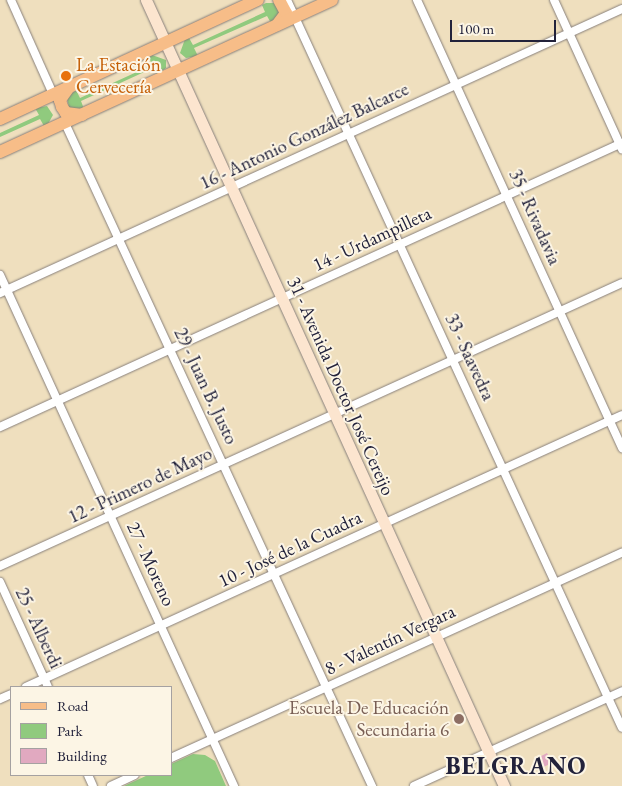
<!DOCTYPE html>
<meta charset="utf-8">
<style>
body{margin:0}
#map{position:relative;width:622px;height:786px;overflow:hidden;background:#efdfbe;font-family:"EB Garamond",serif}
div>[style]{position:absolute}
.green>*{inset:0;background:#90ca7e}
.building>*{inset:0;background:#e1a9c0;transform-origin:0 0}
.roads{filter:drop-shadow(0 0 1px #88807c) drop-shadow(0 0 1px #88807c)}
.street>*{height:8px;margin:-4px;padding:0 4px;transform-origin:4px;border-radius:4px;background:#fff}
.secondary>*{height:11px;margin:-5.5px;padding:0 5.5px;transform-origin:5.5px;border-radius:5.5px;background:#fce5cf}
.primary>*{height:12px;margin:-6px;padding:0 6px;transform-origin:6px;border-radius:6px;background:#f7bd88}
.dots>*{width:14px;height:14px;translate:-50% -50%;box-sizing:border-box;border:2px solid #fcf5e5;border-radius:50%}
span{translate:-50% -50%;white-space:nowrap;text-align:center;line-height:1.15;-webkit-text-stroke:4px #fcf5e5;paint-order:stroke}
.food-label{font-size:19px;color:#c56008}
.left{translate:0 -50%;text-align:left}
.street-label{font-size:19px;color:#22223b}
.education-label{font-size:19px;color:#785e54}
.right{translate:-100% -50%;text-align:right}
.district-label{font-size:24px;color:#22223b;font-weight:700;letter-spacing:1px}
.legend{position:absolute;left:10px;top:686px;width:162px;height:90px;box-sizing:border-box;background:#fcf5e5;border:1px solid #a5a1a1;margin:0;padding:6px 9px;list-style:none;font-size:15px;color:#22223b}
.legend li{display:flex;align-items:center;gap:10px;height:25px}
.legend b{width:25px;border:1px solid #a5a1a1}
.scale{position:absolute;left:450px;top:20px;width:106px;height:22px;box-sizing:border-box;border:2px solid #22223b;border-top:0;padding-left:6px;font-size:15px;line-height:18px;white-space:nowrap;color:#22223b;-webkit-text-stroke:4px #fcf5e5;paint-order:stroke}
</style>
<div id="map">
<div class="green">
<div style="clip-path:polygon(266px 3px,274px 3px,280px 12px,271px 23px,267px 16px,194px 48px,198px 56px,186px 58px,180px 53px,185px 39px,189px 38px,193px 45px,265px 12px,262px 5px)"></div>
<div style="clip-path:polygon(152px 55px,166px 60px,166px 68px,157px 75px,153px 68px,81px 101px,84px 109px,80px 110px,69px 108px,67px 97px,76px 90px,80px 98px,152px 65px,149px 57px)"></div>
<div style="clip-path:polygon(47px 106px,53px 115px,48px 124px,44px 126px,40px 119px,0 137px,0 133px,39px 115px,35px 108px)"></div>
<div style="clip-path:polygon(193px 754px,205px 755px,215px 761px,226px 786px,124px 786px,148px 775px,171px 775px,171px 764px)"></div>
</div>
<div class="building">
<div style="left:547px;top:753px;width:11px;height:13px;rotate:63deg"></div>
</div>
<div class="roads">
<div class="street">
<div style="left:11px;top:0;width:105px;rotate:65.9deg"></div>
<div style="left:287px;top:0;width:801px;rotate:65.29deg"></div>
<div style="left:417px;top:0;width:493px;rotate:65.4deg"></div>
<div style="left:554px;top:0;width:164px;rotate:65.5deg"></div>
<div style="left:64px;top:121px;width:733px;rotate:65.15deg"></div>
<div style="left:0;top:275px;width:562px;rotate:65.4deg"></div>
<div style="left:0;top:293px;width:684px;rotate:-24.54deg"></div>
<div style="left:0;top:427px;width:684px;rotate:-24.54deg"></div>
<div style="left:0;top:566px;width:683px;rotate:-24.46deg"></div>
<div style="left:0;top:582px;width:115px;rotate:65.4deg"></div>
<div style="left:26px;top:687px;width:655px;rotate:-24.53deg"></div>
<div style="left:0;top:699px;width:12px;rotate:-24deg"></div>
<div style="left:171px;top:758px;width:496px;rotate:-24.5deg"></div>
<div style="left:88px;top:775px;width:12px;rotate:66deg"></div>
<div style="left:111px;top:786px;width:26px;rotate:-25deg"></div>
<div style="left:414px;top:786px;width:229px;rotate:-24.5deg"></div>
</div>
<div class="secondary">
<div style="left:146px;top:0;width:864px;rotate:65.51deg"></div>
</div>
<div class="primary">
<div style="left:277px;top:25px;width:15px;rotate:-53deg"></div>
<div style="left:286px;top:13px;width:15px;rotate:-118deg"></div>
<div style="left:69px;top:87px;width:16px;rotate:125deg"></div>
<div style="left:60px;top:100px;width:7px;rotate:74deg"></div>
<div style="left:62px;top:107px;width:7px;rotate:56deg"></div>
<div style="left:66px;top:113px;width:16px;rotate:7deg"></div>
<div style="left:0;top:119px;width:284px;rotate:-24.8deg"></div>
<div style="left:0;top:152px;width:365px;rotate:-24.6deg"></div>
</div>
</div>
<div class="dots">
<div style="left:66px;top:76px;background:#e8710a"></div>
<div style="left:459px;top:719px;background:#8d6e63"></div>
</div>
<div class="food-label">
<span class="left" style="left:76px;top:76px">La Estación<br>Cervecería</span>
</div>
<div class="street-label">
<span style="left:304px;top:136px;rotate:-25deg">16 - Antonio González Balcarce</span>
<span style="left:535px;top:217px;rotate:66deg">35 - Rivadavia</span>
<span style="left:372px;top:239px;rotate:-25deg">14 - Urdampilleta</span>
<span style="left:470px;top:357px;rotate:65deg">33 - Saavedra</span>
<span style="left:206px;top:386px;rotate:65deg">29 - Juan B. Justo</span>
<span style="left:341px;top:386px;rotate:66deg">31 - Avenida Doctor José Cereijo</span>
<span style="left:140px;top:485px;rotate:-25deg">12 - Primero de Mayo</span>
<span style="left:290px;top:549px;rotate:-25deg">10 - José de la Cuadra</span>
<span style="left:151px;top:564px;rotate:65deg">27 - Moreno</span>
<span style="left:39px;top:628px;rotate:65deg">25 - Alberdi</span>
<span style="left:390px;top:640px;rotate:-25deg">8 - Valentín Vergara</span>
</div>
<div class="education-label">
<span class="right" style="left:449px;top:719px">Escuela De Educación<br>Secundaria 6</span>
</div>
<div class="district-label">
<span style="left:516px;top:766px">BELGRANO</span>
</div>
<ul class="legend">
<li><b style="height:6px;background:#f7bd88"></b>Road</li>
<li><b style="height:14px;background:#90ca7e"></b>Park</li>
<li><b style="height:14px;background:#e1a9c0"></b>Building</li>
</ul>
<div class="scale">100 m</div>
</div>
